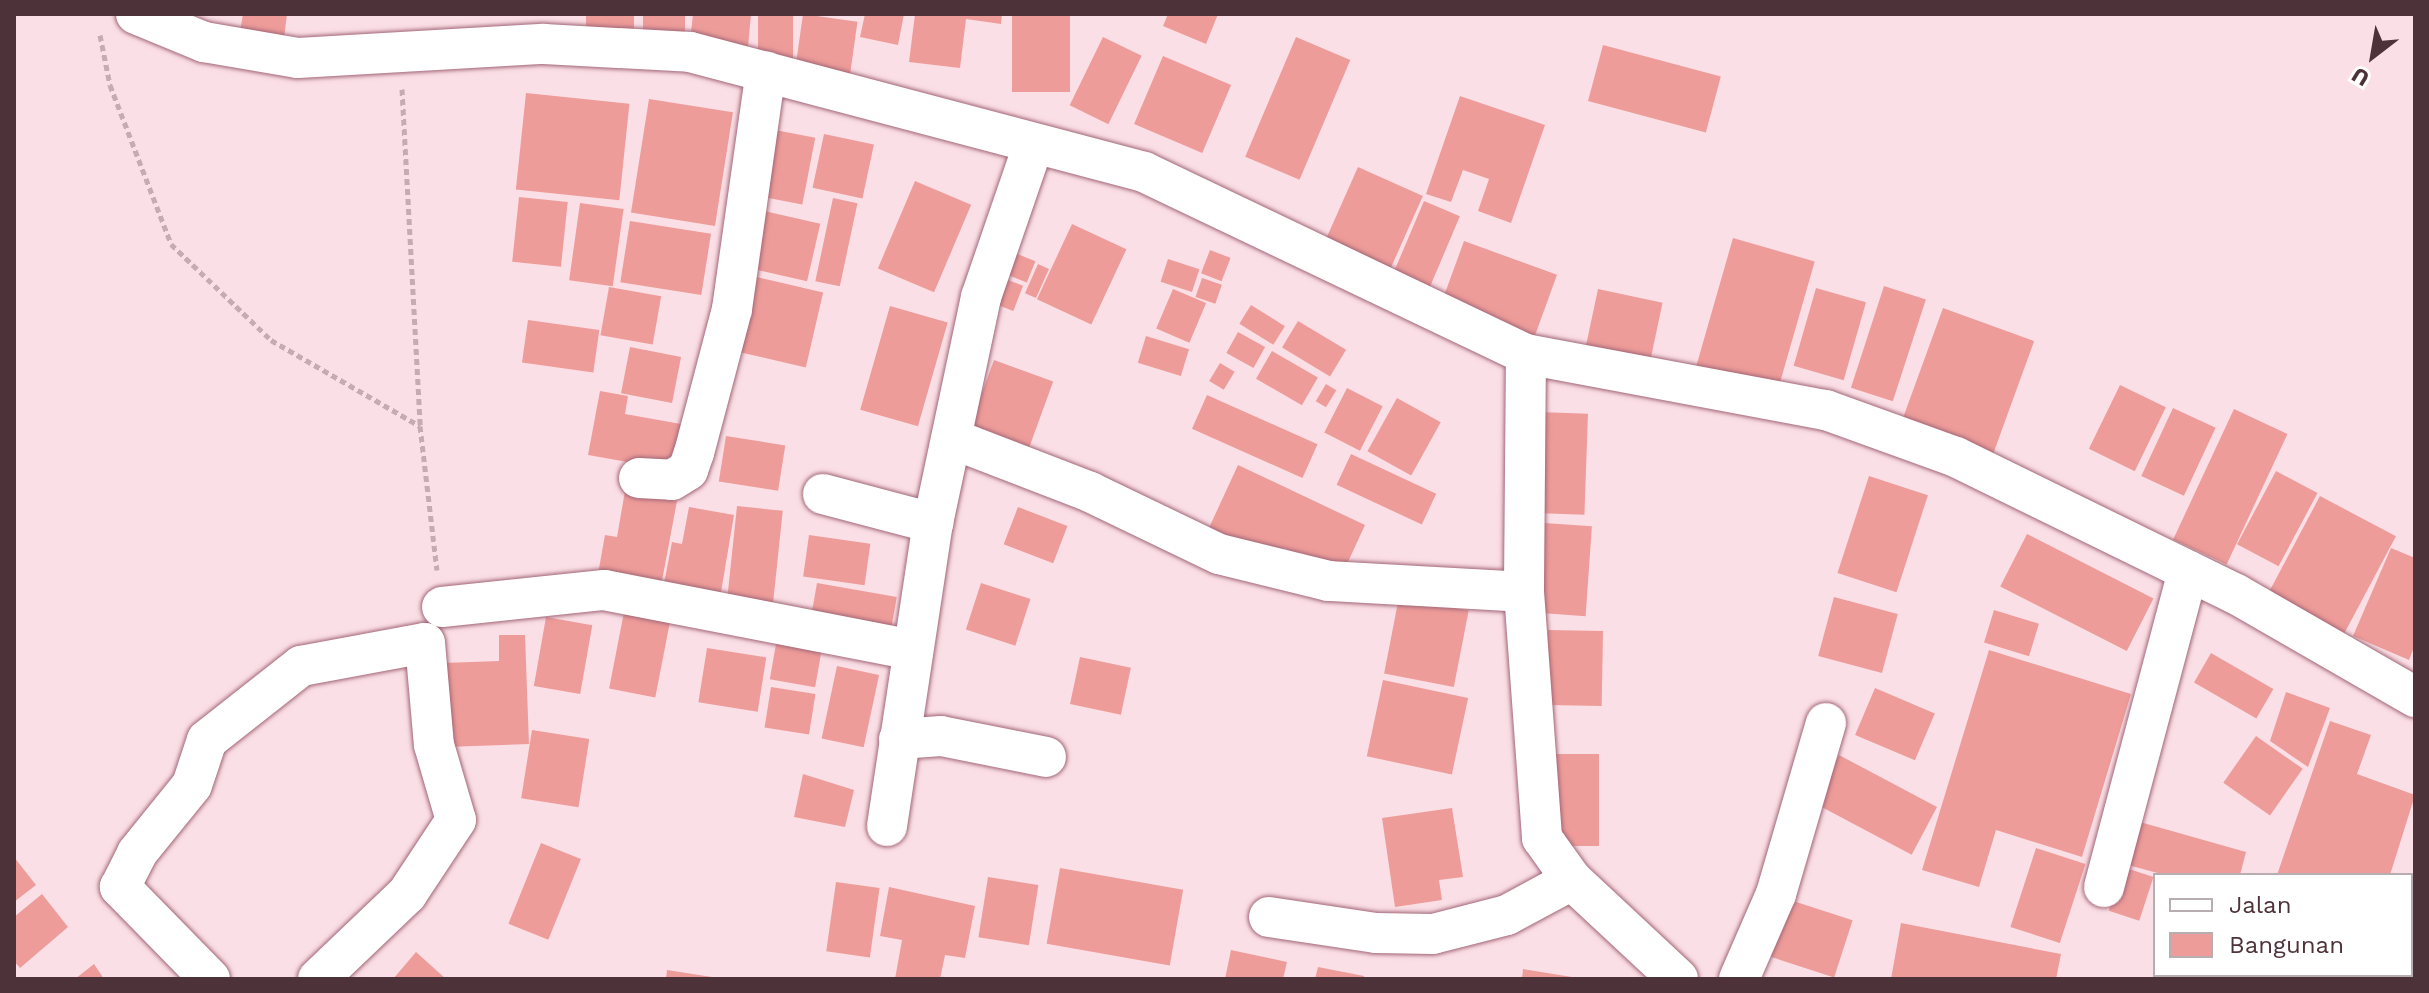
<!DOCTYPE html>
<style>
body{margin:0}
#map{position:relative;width:2429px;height:993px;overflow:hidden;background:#fbdfe6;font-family:"Work Sans",sans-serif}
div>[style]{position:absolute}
.building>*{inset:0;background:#ee9c99;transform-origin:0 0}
.path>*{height:5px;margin-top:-2.5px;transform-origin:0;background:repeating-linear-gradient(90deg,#c7abb2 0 6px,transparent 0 10px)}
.roads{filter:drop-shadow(0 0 2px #a26677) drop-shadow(0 0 2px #a26677)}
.minor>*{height:40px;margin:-20px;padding:0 20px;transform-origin:20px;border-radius:20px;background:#fff}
span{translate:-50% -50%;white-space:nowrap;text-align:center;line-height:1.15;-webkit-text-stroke:7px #fff;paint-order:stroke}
.frame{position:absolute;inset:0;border:16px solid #4d3239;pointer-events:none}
.legend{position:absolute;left:2153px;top:873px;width:260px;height:104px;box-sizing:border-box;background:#fff;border:2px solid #b8adb0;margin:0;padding:10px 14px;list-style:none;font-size:24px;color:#4d3239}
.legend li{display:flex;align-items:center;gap:16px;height:40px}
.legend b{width:40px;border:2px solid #b8adb0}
.north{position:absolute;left:2333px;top:16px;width:80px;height:80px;-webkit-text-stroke:6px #fff;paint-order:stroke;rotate:211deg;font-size:22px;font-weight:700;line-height:32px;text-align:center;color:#4d3239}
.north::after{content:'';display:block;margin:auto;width:28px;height:36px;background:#4d3239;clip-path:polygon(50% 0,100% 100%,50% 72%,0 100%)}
</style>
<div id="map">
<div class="building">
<div style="clip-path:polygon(243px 14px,287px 14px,284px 38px,240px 32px)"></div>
<div style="left:586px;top:14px;width:48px;height:21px"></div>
<div style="left:643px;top:14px;width:42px;height:23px"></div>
<div style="clip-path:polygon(693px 14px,751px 14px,748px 47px,690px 42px)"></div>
<div style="left:758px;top:14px;width:35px;height:48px"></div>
<div style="left:803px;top:14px;width:55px;height:57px;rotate:8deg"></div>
<div style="clip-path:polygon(865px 14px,904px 14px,898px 45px,860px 37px)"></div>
<div style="clip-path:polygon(915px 14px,1002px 14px,1001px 24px,966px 19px,960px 68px,909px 62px)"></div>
<div style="left:1012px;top:14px;width:58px;height:78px"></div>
<div style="clip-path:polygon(1168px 14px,1218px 14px,1206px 44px,1163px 26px)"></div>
<div style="left:1103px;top:37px;width:43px;height:76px;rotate:26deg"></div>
<div style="left:1296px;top:37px;width:59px;height:130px;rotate:23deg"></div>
<div style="left:1603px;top:45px;width:122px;height:58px;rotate:15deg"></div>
<div style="left:1163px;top:56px;width:74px;height:74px;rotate:23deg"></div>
<div style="left:526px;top:93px;width:104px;height:97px;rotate:6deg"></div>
<div style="clip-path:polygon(1460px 96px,1545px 125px,1511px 223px,1478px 211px,1489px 179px,1463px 170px,1451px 202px,1426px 194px)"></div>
<div style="left:649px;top:99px;width:85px;height:115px;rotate:9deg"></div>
<div style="left:775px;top:130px;width:41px;height:68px;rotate:11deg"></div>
<div style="left:824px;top:134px;width:51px;height:55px;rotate:12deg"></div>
<div style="left:1358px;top:167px;width:71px;height:91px;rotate:24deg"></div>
<div style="left:915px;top:181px;width:61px;height:95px;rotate:23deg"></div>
<div style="left:519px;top:197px;width:49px;height:65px;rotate:6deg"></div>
<div style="left:833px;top:198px;width:25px;height:85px;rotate:12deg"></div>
<div style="left:1424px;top:201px;width:39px;height:91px;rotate:23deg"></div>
<div style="left:580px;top:203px;width:44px;height:78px;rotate:8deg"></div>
<div style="left:756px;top:209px;width:66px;height:59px;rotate:13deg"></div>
<div style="left:630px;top:221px;width:82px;height:62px;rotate:9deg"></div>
<div style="left:1072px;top:224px;width:60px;height:83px;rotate:25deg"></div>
<div style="left:1733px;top:238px;width:85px;height:136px;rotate:16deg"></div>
<div style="left:1464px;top:241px;width:99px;height:69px;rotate:20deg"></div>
<div style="left:1210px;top:250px;width:22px;height:25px;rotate:21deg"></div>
<div style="left:1015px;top:253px;width:22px;height:23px;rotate:22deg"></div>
<div style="left:1168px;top:259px;width:33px;height:24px;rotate:18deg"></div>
<div style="left:1038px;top:264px;width:12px;height:32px;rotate:24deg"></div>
<div style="left:995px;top:275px;width:30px;height:27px;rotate:21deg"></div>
<div style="left:752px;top:276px;width:73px;height:77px;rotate:13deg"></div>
<div style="left:1202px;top:278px;width:21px;height:20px;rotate:19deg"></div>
<div style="left:1884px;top:286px;width:44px;height:107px;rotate:18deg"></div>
<div style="left:609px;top:287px;width:53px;height:49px;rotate:10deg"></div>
<div style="left:1816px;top:288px;width:52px;height:81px;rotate:16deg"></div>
<div style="left:1173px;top:289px;width:36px;height:43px;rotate:23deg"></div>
<div style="left:1598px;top:289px;width:66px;height:72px;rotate:12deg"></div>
<div style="left:1251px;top:305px;width:40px;height:22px;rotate:32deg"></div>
<div style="left:890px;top:306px;width:60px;height:108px;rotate:16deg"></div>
<div style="left:1943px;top:308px;width:97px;height:124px;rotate:20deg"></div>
<div style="left:528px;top:320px;width:72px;height:43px;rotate:8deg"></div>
<div style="left:1298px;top:321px;width:56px;height:31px;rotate:31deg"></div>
<div style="left:1238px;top:332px;width:31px;height:24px;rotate:29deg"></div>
<div style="left:1146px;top:336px;width:45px;height:28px;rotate:17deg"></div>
<div style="left:630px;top:347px;width:52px;height:47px;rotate:11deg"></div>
<div style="left:1272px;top:351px;width:53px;height:32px;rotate:30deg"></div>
<div style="left:994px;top:360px;width:63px;height:82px;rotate:20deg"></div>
<div style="left:1220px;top:363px;width:17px;height:21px;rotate:31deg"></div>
<div style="left:1326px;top:384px;width:12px;height:20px;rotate:31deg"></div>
<div style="left:2120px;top:385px;width:51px;height:71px;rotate:26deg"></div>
<div style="left:1347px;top:388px;width:40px;height:50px;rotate:27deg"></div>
<div style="clip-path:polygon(600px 391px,628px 396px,625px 414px,681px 424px,673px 470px,588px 455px)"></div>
<div style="left:1207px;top:395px;width:121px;height:37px;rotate:24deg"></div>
<div style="left:1397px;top:398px;width:50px;height:61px;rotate:29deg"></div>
<div style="left:2173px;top:408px;width:47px;height:75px;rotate:25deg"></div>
<div style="left:2234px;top:409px;width:59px;height:144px;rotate:25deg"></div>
<div style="left:1538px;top:412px;width:50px;height:101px;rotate:2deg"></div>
<div style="left:726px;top:436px;width:60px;height:46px;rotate:9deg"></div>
<div style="left:1351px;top:454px;width:94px;height:34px;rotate:25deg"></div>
<div style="clip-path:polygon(1238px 465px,1365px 525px,1342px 575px,1284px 548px,1277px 562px,1208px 530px)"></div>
<div style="left:2276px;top:471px;width:47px;height:83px;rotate:28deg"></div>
<div style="left:1869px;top:476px;width:62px;height:102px;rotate:18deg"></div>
<div style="clip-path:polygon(625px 491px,677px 501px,661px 586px,598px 574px,605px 535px,617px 537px)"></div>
<div style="left:2320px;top:496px;width:86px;height:122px;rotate:28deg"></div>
<div style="left:737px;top:506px;width:46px;height:98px;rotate:6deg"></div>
<div style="clip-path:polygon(689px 507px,734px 515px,719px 604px,662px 594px,672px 542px,682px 544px)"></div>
<div style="left:1018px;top:507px;width:53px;height:40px;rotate:21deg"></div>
<div style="left:1544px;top:523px;width:48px;height:90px;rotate:4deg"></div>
<div style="left:2027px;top:534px;width:142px;height:59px;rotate:27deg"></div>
<div style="left:809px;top:535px;width:62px;height:42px;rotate:8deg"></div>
<div style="clip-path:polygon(2391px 548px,2415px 558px,2415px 645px,2409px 660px,2353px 636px)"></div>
<div style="left:817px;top:583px;width:81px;height:46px;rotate:10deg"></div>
<div style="left:981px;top:583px;width:52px;height:49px;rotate:18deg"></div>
<div style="left:1399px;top:597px;width:71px;height:78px;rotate:11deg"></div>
<div style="left:1834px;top:597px;width:66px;height:61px;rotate:15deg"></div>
<div style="left:1994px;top:610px;width:47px;height:34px;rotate:17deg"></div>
<div style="left:624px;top:612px;width:47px;height:78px;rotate:11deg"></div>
<div style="left:546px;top:617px;width:47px;height:70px;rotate:10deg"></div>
<div style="left:779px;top:627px;width:46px;height:53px;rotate:10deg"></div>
<div style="left:1548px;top:630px;width:55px;height:75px;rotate:1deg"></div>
<div style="clip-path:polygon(499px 635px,525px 635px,529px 744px,446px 747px,443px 663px,499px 661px)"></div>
<div style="left:707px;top:648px;width:60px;height:55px;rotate:9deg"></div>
<div style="clip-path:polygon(1989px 650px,2131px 694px,2082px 857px,1996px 830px,1979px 887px,1922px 870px)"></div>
<div style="left:2211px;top:653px;width:72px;height:34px;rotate:30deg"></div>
<div style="left:1080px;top:657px;width:52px;height:48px;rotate:12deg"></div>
<div style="left:837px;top:666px;width:43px;height:74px;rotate:12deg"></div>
<div style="left:1383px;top:680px;width:87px;height:78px;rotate:12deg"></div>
<div style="left:771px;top:687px;width:45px;height:41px;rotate:9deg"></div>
<div style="left:1875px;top:688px;width:65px;height:51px;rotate:23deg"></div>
<div style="clip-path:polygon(2286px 692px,2330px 708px,2308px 767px,2270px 741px)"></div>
<div style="clip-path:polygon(2330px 721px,2371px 735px,2357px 774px,2415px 795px,2390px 875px,2277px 875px)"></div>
<div style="left:532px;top:730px;width:58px;height:69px;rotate:9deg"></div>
<div style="left:2256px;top:736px;width:57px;height:57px;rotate:35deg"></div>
<div style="left:1550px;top:754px;width:49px;height:92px"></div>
<div style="left:1839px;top:755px;width:111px;height:54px;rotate:28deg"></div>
<div style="clip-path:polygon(803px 774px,854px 790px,845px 827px,794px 817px)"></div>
<div style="clip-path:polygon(1452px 808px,1463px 877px,1439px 880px,1442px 900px,1395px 907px,1382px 818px)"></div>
<div style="clip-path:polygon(2140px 822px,2246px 852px,2240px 875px,2165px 875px,2128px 865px)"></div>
<div style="left:541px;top:843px;width:43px;height:87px;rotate:22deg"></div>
<div style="left:2036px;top:848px;width:52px;height:83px;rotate:18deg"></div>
<div style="clip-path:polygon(14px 857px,36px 885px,14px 902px)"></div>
<div style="left:2123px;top:867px;width:32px;height:46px;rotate:18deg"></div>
<div style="left:1060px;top:868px;width:125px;height:77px;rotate:10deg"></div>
<div style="left:988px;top:877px;width:51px;height:61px;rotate:9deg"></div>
<div style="left:836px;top:882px;width:44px;height:70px;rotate:8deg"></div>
<div style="clip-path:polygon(889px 887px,975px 906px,965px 958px,945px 955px,940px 979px,895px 979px,902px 940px,880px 936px)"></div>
<div style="clip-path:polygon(42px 894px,68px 927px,20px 968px,14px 961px,14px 917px)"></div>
<div style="left:1787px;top:899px;width:69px;height:60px;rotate:18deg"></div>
<div style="clip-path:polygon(1901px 923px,2061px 954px,2056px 979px,1891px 979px)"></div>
<div style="clip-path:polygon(1231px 950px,1287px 962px,1283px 979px,1225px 979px)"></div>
<div style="clip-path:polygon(416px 952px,446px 979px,393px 979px)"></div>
<div style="clip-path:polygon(94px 964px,104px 979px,75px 979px)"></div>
<div style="clip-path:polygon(1318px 967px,1364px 976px,1364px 979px,1315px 979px)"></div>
<div style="clip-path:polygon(1523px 969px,1572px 977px,1572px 979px,1522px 979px)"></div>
<div style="clip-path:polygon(667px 970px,712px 977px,712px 979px,666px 979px)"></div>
</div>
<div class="path">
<div style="left:100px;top:35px;width:51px;rotate:78.7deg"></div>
<div style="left:110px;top:85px;width:170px;rotate:69deg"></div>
<div style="left:171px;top:244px;width:139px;rotate:43.8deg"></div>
<div style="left:271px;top:340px;width:172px;rotate:30deg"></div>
<div style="left:420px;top:426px;width:145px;rotate:83.3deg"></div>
<div style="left:402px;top:89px;width:337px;rotate:86.9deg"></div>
</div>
<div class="roads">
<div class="minor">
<div style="left:136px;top:14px;width:74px;rotate:22.4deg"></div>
<div style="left:204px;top:42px;width:95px;rotate:9.7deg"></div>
<div style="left:298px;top:58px;width:246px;rotate:-3.3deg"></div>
<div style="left:544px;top:44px;width:146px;rotate:3.1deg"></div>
<div style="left:690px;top:52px;width:470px;rotate:14.8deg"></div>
<div style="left:1144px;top:172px;width:423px;rotate:25.5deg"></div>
<div style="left:1526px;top:354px;width:305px;rotate:10.6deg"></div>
<div style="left:1826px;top:410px;width:138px;rotate:19.9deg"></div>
<div style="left:1956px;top:457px;width:312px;rotate:26.1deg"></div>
<div style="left:2236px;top:594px;width:207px;rotate:29.9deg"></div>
<div style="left:1526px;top:354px;width:238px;rotate:90.5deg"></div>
<div style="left:1524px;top:592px;width:247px;rotate:85.8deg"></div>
<div style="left:1542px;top:838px;width:52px;rotate:54.5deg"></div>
<div style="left:1572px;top:880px;width:145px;rotate:43deg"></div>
<div style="left:953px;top:439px;width:147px;rotate:21.1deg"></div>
<div style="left:1090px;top:492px;width:143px;rotate:25.7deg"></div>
<div style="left:1219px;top:554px;width:113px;rotate:13.8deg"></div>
<div style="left:1329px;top:581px;width:195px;rotate:3.2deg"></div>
<div style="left:639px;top:478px;width:33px;rotate:3deg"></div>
<div style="left:672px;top:480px;width:19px;rotate:-32deg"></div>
<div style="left:688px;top:470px;width:18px;rotate:-71deg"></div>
<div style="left:694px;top:453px;width:149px;rotate:-75.2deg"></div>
<div style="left:732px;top:309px;width:240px;rotate:-81.9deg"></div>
<div style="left:823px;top:494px;width:114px;rotate:14.8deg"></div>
<div style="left:442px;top:607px;width:163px;rotate:-6deg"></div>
<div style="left:604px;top:590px;width:314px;rotate:11deg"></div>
<div style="left:899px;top:739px;width:42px;rotate:-4.1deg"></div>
<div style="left:941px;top:736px;width:107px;rotate:11.3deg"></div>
<div style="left:887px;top:826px;width:306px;rotate:-81.4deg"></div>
<div style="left:933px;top:523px;width:231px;rotate:-78deg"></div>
<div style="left:981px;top:297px;width:160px;rotate:-71deg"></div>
<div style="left:2104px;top:887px;width:327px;rotate:-75.1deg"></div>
<div style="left:1269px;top:917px;width:108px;rotate:8.5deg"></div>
<div style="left:1376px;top:933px;width:57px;rotate:1deg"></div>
<div style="left:1433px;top:934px;width:76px;rotate:-14.4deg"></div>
<div style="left:1507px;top:915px;width:74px;rotate:-28.3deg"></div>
<div style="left:210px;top:979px;width:129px;rotate:-134.4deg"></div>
<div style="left:120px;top:887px;width:38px;rotate:-63deg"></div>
<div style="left:137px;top:853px;width:87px;rotate:-51deg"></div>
<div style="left:192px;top:785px;width:47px;rotate:-71.6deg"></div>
<div style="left:207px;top:740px;width:120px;rotate:-38.2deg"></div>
<div style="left:301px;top:666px;width:126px;rotate:-10.5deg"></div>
<div style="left:425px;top:643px;width:102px;rotate:85deg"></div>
<div style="left:434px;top:745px;width:78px;rotate:73.7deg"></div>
<div style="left:456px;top:820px;width:89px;rotate:123.5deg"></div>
<div style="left:407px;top:894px;width:123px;rotate:136.3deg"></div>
<div style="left:1739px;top:979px;width:93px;rotate:-66.5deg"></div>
<div style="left:1776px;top:894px;width:178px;rotate:-73.7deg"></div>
</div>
</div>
<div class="frame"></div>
<ul class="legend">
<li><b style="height:10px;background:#fff"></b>Jalan</li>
<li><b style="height:22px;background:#ee9c99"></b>Bangunan</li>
</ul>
<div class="north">U</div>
</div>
